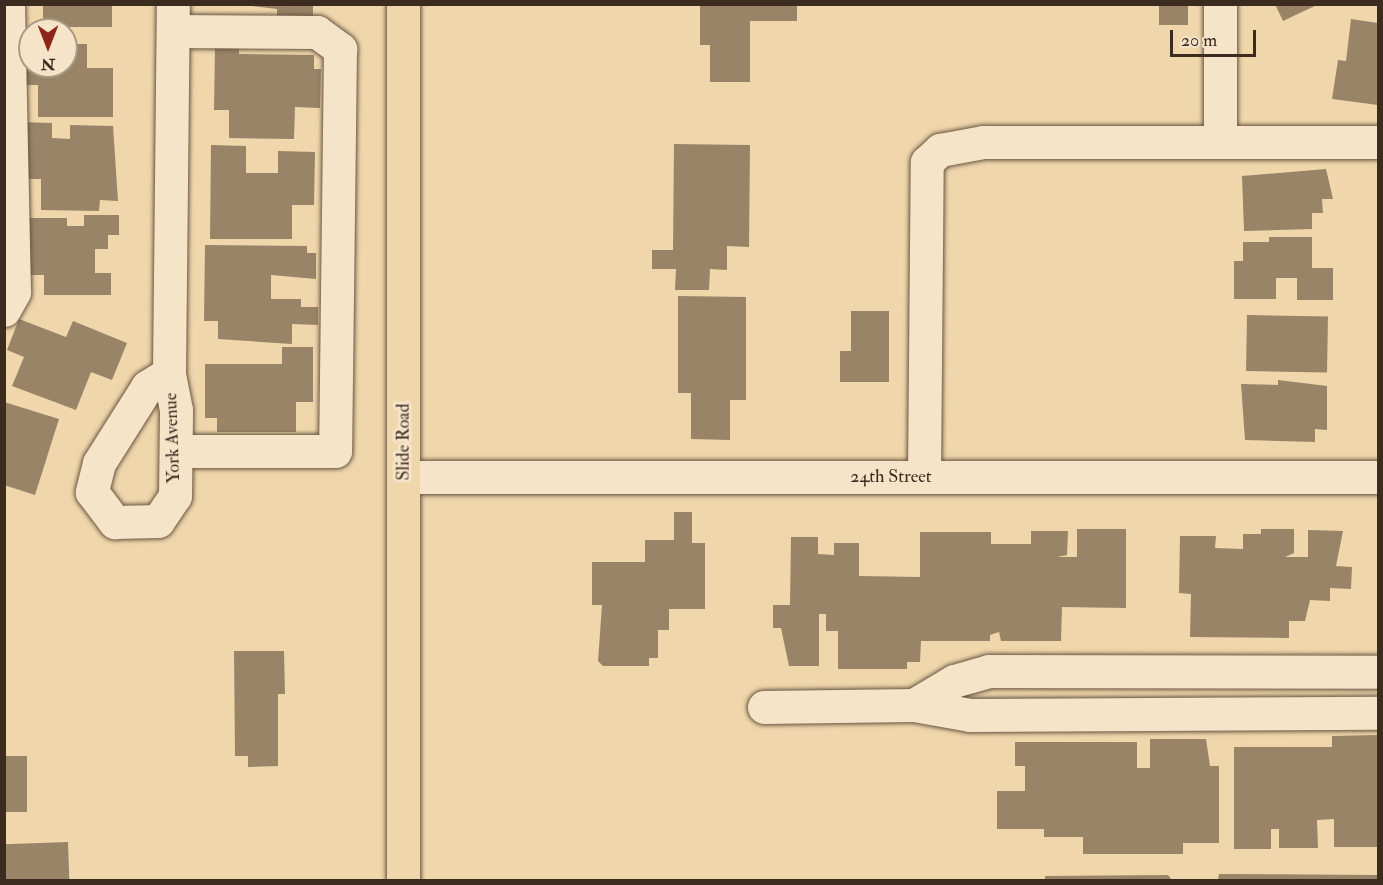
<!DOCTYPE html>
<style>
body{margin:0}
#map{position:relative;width:1383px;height:885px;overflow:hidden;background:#efd6ab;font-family:"IM FELL Double Pica",serif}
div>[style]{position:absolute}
.building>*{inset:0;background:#998468;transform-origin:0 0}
.roads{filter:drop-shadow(0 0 2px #695643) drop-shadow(0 0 2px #695643)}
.minor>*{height:33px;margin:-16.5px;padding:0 16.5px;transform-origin:16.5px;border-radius:16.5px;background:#f5e4c8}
.major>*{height:33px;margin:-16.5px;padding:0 16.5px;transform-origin:16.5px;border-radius:16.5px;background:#efd6ab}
span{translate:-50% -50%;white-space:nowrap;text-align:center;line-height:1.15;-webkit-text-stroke:6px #f5e4c8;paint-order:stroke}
.street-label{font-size:18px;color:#3c2c20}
.frame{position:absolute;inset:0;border:6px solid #3c2c20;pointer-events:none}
.north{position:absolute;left:18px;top:18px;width:60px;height:60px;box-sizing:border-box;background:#f5e4c8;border:2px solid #ab9a85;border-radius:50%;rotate:180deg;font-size:16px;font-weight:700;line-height:24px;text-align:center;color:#3c2c20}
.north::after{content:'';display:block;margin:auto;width:21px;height:27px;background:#8f2418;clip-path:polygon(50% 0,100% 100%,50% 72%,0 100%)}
.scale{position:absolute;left:1170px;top:30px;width:86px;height:27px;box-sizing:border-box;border:3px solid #3c2c20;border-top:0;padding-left:8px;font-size:18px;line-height:21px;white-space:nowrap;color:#3c2c20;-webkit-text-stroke:4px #f5e4c8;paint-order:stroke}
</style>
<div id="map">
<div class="building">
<div style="left:43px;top:4px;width:69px;height:23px"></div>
<div style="clip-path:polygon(235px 4px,313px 4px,313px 18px,277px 17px,277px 9px)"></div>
<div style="clip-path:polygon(700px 4px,797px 4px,797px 21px,750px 21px,750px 82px,710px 82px,710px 45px,700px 45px)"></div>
<div style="left:1159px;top:4px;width:29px;height:21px"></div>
<div style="clip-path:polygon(1275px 4px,1319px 4px,1283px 21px)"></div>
<div style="clip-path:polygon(1351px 19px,1378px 23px,1378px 105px,1332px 99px,1338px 60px,1346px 61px)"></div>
<div style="clip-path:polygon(16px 34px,30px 34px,30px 66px,66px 66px,66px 44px,87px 44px,87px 68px,113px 68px,113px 117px,38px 117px,38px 85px,16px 85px)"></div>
<div style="clip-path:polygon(215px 47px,239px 47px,239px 54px,314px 55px,314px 69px,321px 69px,320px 108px,295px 107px,294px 139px,229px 138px,229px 110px,214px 110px)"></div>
<div style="clip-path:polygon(19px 122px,52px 123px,52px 138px,70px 139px,70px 125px,113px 126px,118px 201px,100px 200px,99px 211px,41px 210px,41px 179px,18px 179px)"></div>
<div style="clip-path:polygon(674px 144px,750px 145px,749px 247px,727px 246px,727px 270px,710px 269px,709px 290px,675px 290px,676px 269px,652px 269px,652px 250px,673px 250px)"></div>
<div style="clip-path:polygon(211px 145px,246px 146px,246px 173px,278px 173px,278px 151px,315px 152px,314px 205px,292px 205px,292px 239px,210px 239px)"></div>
<div style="clip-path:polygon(1326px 169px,1333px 199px,1322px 199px,1323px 213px,1312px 213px,1312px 229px,1244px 231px,1242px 176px)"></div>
<div style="clip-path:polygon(84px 215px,119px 215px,119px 235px,108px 235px,108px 249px,95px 249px,95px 273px,111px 273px,111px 295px,44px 295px,44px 275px,27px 275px,19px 218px,67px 218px,67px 226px,84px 226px)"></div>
<div style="clip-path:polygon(1269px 237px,1312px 237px,1312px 268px,1333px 268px,1333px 300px,1297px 300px,1297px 278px,1276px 278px,1276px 299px,1234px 299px,1234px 261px,1243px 261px,1243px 242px,1269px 242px)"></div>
<div style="clip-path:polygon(205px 245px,307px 246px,307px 253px,316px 253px,316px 279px,271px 275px,271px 299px,301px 299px,301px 307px,318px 307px,318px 325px,292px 324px,292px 344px,218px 339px,218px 321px,204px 321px)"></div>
<div style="clip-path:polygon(678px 296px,746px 297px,746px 400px,730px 400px,730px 440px,691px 439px,691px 393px,678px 393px)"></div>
<div style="clip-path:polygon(851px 311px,889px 311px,889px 382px,840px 382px,840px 351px,851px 351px)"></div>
<div style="left:1247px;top:315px;width:81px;height:56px;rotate:1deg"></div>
<div style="clip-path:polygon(19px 319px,66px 337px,73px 321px,127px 343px,112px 380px,91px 372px,76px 410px,12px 386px,24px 357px,7px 350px)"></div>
<div style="clip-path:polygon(282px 347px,313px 347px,313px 402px,296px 402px,296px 432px,217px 432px,217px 418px,205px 418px,205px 364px,282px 364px)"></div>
<div style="clip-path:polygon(1278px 380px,1327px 386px,1327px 430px,1315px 429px,1315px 442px,1245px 440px,1241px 384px,1278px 385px)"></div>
<div style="clip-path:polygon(4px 402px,59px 419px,35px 495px,4px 485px)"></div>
<div style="clip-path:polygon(674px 512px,692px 512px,692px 543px,705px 543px,705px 609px,669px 609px,669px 630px,658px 630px,658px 658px,649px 658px,649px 666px,603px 666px,598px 661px,602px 605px,592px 605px,592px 562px,645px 562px,645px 540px,674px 540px)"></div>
<div style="clip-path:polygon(1077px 529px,1126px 529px,1126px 608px,1062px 607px,1061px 641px,1001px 641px,999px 632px,990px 635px,990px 641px,921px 641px,920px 662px,907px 662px,907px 669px,838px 669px,838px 631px,826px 631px,826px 614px,819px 614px,819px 666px,789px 666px,781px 628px,773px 628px,773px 605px,790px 605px,791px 537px,818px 537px,818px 554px,834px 555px,834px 543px,859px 543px,859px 576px,920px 577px,920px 532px,991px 532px,991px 544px,1031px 544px,1031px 531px,1068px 531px,1067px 555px,1057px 557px,1077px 557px)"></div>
<div style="clip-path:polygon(1261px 529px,1294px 529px,1294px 553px,1285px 557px,1308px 557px,1308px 530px,1343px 531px,1336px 566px,1352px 567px,1351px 589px,1330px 588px,1330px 601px,1310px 600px,1305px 621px,1289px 621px,1289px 638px,1190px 637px,1191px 594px,1179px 593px,1180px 536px,1216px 536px,1215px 548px,1243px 549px,1243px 534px,1261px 534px)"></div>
<div style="clip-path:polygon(234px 651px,284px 651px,285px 694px,278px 694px,278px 766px,248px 767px,248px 756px,235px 756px)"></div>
<div style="clip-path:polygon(1378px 735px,1378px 847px,1334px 847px,1334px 819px,1317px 820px,1318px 848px,1279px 848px,1279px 829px,1271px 829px,1271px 849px,1234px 849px,1234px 747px,1332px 747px,1332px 736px)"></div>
<div style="clip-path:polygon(1150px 739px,1206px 739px,1210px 766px,1219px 766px,1219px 843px,1183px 843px,1183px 854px,1083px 854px,1083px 837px,1044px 837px,1044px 829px,997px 829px,997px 791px,1025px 791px,1025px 766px,1015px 766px,1015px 742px,1137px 742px,1137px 768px,1150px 768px)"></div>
<div style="left:4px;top:756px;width:23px;height:56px"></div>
<div style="left:68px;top:842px;width:38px;height:64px;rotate:88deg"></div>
<div style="clip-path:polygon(1219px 874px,1378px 875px,1378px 880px,1218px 880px)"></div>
<div style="clip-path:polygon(1168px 875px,1172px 880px,1045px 880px,1045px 876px)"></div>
</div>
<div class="roads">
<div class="minor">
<div style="left:1220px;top:4px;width:138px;rotate:90deg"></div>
<div style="left:173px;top:31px;width:144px;rotate:0.4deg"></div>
<div style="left:317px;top:32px;width:29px;rotate:36deg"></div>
<div style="left:340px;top:49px;width:402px;rotate:90.7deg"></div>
<div style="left:335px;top:451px;width:159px;rotate:180deg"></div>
<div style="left:4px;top:310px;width:21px;rotate:-61deg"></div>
<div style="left:14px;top:292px;width:288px;rotate:-91.2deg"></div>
<div style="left:169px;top:373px;width:26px;rotate:148deg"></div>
<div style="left:147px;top:387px;width:90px;rotate:122.3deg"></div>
<div style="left:99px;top:463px;width:30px;rotate:104deg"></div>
<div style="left:92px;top:492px;width:38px;rotate:53deg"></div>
<div style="left:115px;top:522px;width:43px;rotate:-1.3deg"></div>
<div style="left:158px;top:521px;width:30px;rotate:-56deg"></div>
<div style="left:175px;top:496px;width:86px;rotate:-89.3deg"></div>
<div style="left:176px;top:410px;width:38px;rotate:-101deg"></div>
<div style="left:169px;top:373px;width:369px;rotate:-89.4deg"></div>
<div style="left:404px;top:477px;width:974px"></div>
<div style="left:924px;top:477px;width:315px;rotate:-89.5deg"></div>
<div style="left:927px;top:162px;width:18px;rotate:-43deg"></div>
<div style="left:940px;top:150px;width:44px;rotate:-10.5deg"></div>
<div style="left:983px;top:142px;width:395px"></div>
<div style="left:914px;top:705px;width:47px;rotate:-31deg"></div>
<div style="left:954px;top:681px;width:36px;rotate:-16deg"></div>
<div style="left:989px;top:671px;width:389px;rotate:0.1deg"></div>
<div style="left:764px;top:707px;width:150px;rotate:-0.8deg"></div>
<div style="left:914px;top:705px;width:57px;rotate:10.1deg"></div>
<div style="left:970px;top:715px;width:408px;rotate:-0.3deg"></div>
</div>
<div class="major">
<div style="left:403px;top:4px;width:876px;rotate:90deg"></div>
</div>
</div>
<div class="street-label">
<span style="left:173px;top:438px;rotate:-92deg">York Avenue</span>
<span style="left:404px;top:442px;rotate:-90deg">Slide Road</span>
<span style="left:891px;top:477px">24th Street</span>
</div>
<div class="frame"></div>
<div class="north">N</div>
<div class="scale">20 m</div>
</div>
